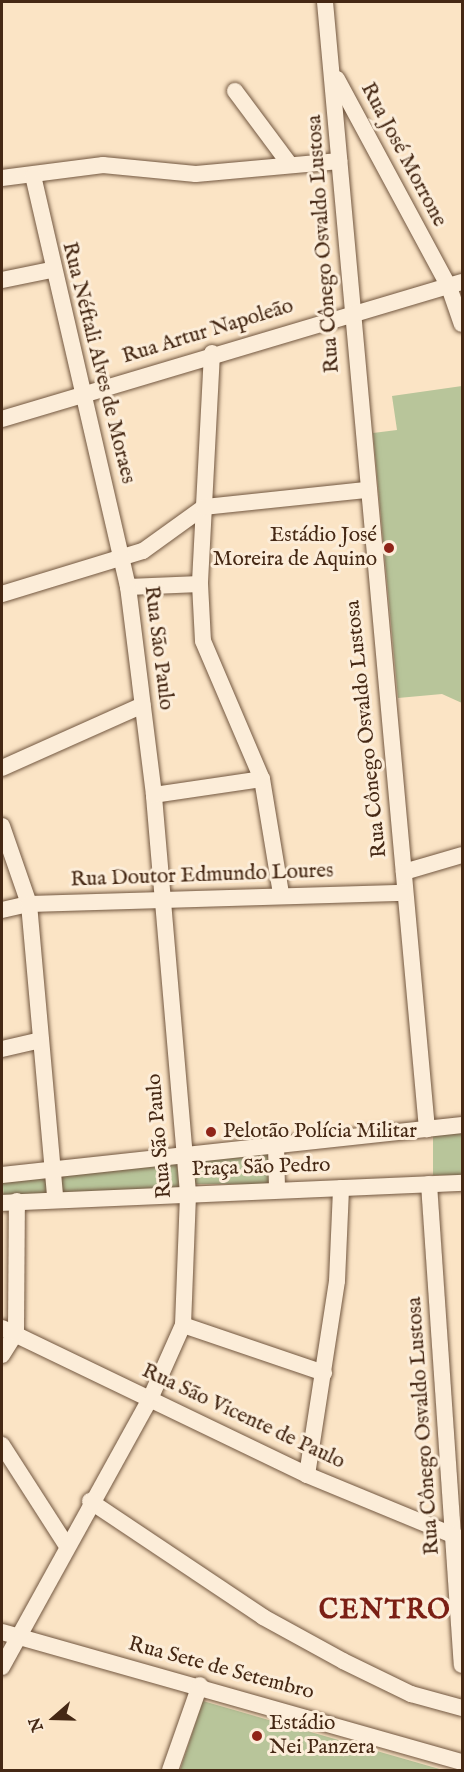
<!DOCTYPE html>
<meta charset="utf-8">
<style>
body{margin:0}
#map{position:relative;width:464px;height:1772px;overflow:hidden;background:#fbe4c5;font-family:"IM FELL English",serif}
div>[style]{position:absolute}
.green>*{inset:0;background:#b8c59a;transform-origin:0 0}
.roads{filter:drop-shadow(0 0 2px #725740) drop-shadow(0 0 2px #725740)}
.minor>*{height:16px;margin:-8px;padding:0 8px;transform-origin:8px;border-radius:8px;background:#fcedd9}
.dots>*{width:16px;height:16px;translate:-50% -50%;box-sizing:border-box;border:3px solid #fcedd9;border-radius:50%}
span{translate:-50% -50%;white-space:nowrap;text-align:center;line-height:1.15;-webkit-text-stroke:6px #fcedd9;paint-order:stroke}
.street-label{font-size:21px;color:#452814}
.poi-label{font-size:21px;color:#452814}
.right{translate:-100% -50%;text-align:right}
.left{translate:0 -50%;text-align:left}
.district-label{font-size:27px;color:#7a1f14;font-weight:700;letter-spacing:1.5px}
.frame{position:absolute;inset:0;border:3px solid #452814;pointer-events:none}
.north{position:absolute;left:24px;top:1688px;width:60px;height:60px;-webkit-text-stroke:4px #fcedd9;paint-order:stroke;rotate:250deg;font-size:16px;font-weight:700;line-height:24px;text-align:center;color:#452814}
.north::after{content:'';display:block;margin:auto;width:21px;height:27px;background:#452814;clip-path:polygon(50% 0,100% 100%,50% 72%,0 100%)}
</style>
<div id="map">
<div class="green">
<div style="clip-path:polygon(462px 386px,462px 703px,442px 694px,398px 698px,373px 433px,397px 430px,392px 396px)"></div>
<div style="left:462px;top:1132px;width:43px;height:29px;rotate:90deg"></div>
<div style="left:271px;top:1154px;width:30px;height:78px;rotate:90deg"></div>
<div style="clip-path:polygon(177px 1161px,179px 1188px,61px 1195px,59px 1172px)"></div>
<div style="left:47px;top:1174px;width:21px;height:45px;rotate:85deg"></div>
<div style="clip-path:polygon(203px 1701px,443px 1770px,180px 1770px)"></div>
</div>
<div class="roads">
<div class="minor">
<div style="left:325px;top:2px;width:1132px;rotate:84.83deg"></div>
<div style="left:337px;top:79px;width:236px;rotate:61.7deg"></div>
<div style="left:449px;top:287px;width:39px;rotate:71deg"></div>
<div style="left:235px;top:91px;width:89px;rotate:53.3deg"></div>
<div style="left:2px;top:178px;width:102px;rotate:-7.3deg"></div>
<div style="left:103px;top:165px;width:93px;rotate:5.5deg"></div>
<div style="left:196px;top:174px;width:144px;rotate:-5.2deg"></div>
<div style="left:2px;top:280px;width:50px;rotate:-11.5deg"></div>
<div style="left:212px;top:353px;width:231px;rotate:93deg"></div>
<div style="left:200px;top:584px;width:57px;rotate:87deg"></div>
<div style="left:203px;top:641px;width:150px;rotate:66.9deg"></div>
<div style="left:262px;top:779px;width:117px;rotate:80.6deg"></div>
<div style="left:2px;top:419px;width:480px;rotate:-16.6deg"></div>
<div style="left:128px;top:587px;width:72px;rotate:-2.4deg"></div>
<div style="left:2px;top:594px;width:147px;rotate:-17deg"></div>
<div style="left:143px;top:551px;width:75px;rotate:-35.8deg"></div>
<div style="left:204px;top:507px;width:164px;rotate:-6deg"></div>
<div style="left:2px;top:768px;width:154px;rotate:-24.1deg"></div>
<div style="left:154px;top:795px;width:109px;rotate:-8.4deg"></div>
<div style="left:2px;top:826px;width:83px;rotate:70.9deg"></div>
<div style="left:29px;top:904px;width:295px;rotate:84.9deg"></div>
<div style="left:404px;top:872px;width:60px;rotate:-16.3deg"></div>
<div style="left:2px;top:910px;width:28px;rotate:-13deg"></div>
<div style="left:29px;top:904px;width:376px;rotate:-1.7deg"></div>
<div style="left:2px;top:1049px;width:40px;rotate:-13deg"></div>
<div style="left:276px;top:1144px;width:45px;rotate:88.7deg"></div>
<div style="left:2px;top:1175px;width:463px;rotate:-6.2deg"></div>
<div style="left:429px;top:1184px;width:482px;rotate:86.1deg"></div>
<div style="left:2px;top:1203px;width:460px;rotate:-2.5deg"></div>
<div style="left:183px;top:1325px;width:149px;rotate:18.8deg"></div>
<div style="left:2px;top:1328px;width:339px;rotate:25.7deg"></div>
<div style="left:307px;top:1475px;width:168px;rotate:22.4deg"></div>
<div style="left:2px;top:1355px;width:26px;rotate:-58deg"></div>
<div style="left:16px;top:1333px;width:132px;rotate:-89.6deg"></div>
<div style="left:2px;top:1445px;width:117px;rotate:57.3deg"></div>
<div style="left:307px;top:1475px;width:196px;rotate:-81.2deg"></div>
<div style="left:337px;top:1281px;width:93px;rotate:-87.5deg"></div>
<div style="left:90px;top:1501px;width:208px;rotate:33.8deg"></div>
<div style="left:263px;top:1617px;width:91px;rotate:28.8deg"></div>
<div style="left:343px;top:1661px;width:76px;rotate:25.9deg"></div>
<div style="left:411px;top:1694px;width:53px;rotate:15.4deg"></div>
<div style="left:2px;top:1632px;width:478px;rotate:15.8deg"></div>
<div style="left:2px;top:1667px;width:306px;rotate:-61.1deg"></div>
<div style="left:150px;top:1399px;width:81px;rotate:-66deg"></div>
<div style="left:183px;top:1325px;width:132px;rotate:-87.8deg"></div>
<div style="left:188px;top:1193px;width:399px;rotate:-94.9deg"></div>
<div style="left:154px;top:795px;width:210px;rotate:-97.1deg"></div>
<div style="left:128px;top:587px;width:421px;rotate:-103deg"></div>
<div style="left:170px;top:1770px;width:90px;rotate:-70.6deg"></div>
</div>
</div>
<div class="dots">
<div style="left:389px;top:548px;background:#8f2418"></div>
<div style="left:211px;top:1132px;background:#8f2418"></div>
<div style="left:257px;top:1736px;background:#8f2418"></div>
</div>
<div class="street-label">
<span style="left:403px;top:155px;rotate:62deg">Rua José Morrone</span>
<span style="left:324px;top:244px;rotate:-94deg">Rua Cônego Osvaldo Lustosa</span>
<span style="left:208px;top:332px;rotate:-17deg">Rua Artur Napoleão</span>
<span style="left:98px;top:363px;rotate:76deg">Rua Néftali Alves de Moraes</span>
<span style="left:158px;top:648px;rotate:83deg">Rua São Paulo</span>
<span style="left:367px;top:729px;rotate:-96deg">Rua Cônego Osvaldo Lustosa</span>
<span style="left:202px;top:876px;rotate:-2deg">Rua Doutor Edmundo Loures</span>
<span style="left:160px;top:1136px;rotate:-95deg">Rua São Paulo</span>
<span style="left:261px;top:1168px;rotate:-2deg">Praça São Pedro</span>
<span style="left:243px;top:1417px;rotate:25deg">Rua São Vicente de Paulo</span>
<span style="left:424px;top:1426px;rotate:-94deg">Rua Cônego Osvaldo Lustosa</span>
<span style="left:221px;top:1669px;rotate:15deg">Rua Sete de Setembro</span>
</div>
<div class="poi-label">
<span class="right" style="left:377px;top:548px">Estádio José<br>Moreira de Aquino</span>
<span class="left" style="left:223px;top:1132px">Pelotão Polícia Militar</span>
<span class="left" style="left:269px;top:1736px">Estádio<br>Nei Panzera</span>
</div>
<div class="district-label">
<span style="left:385px;top:1612px">CENTRO</span>
</div>
<div class="frame"></div>
<div class="north">N</div>
</div>
